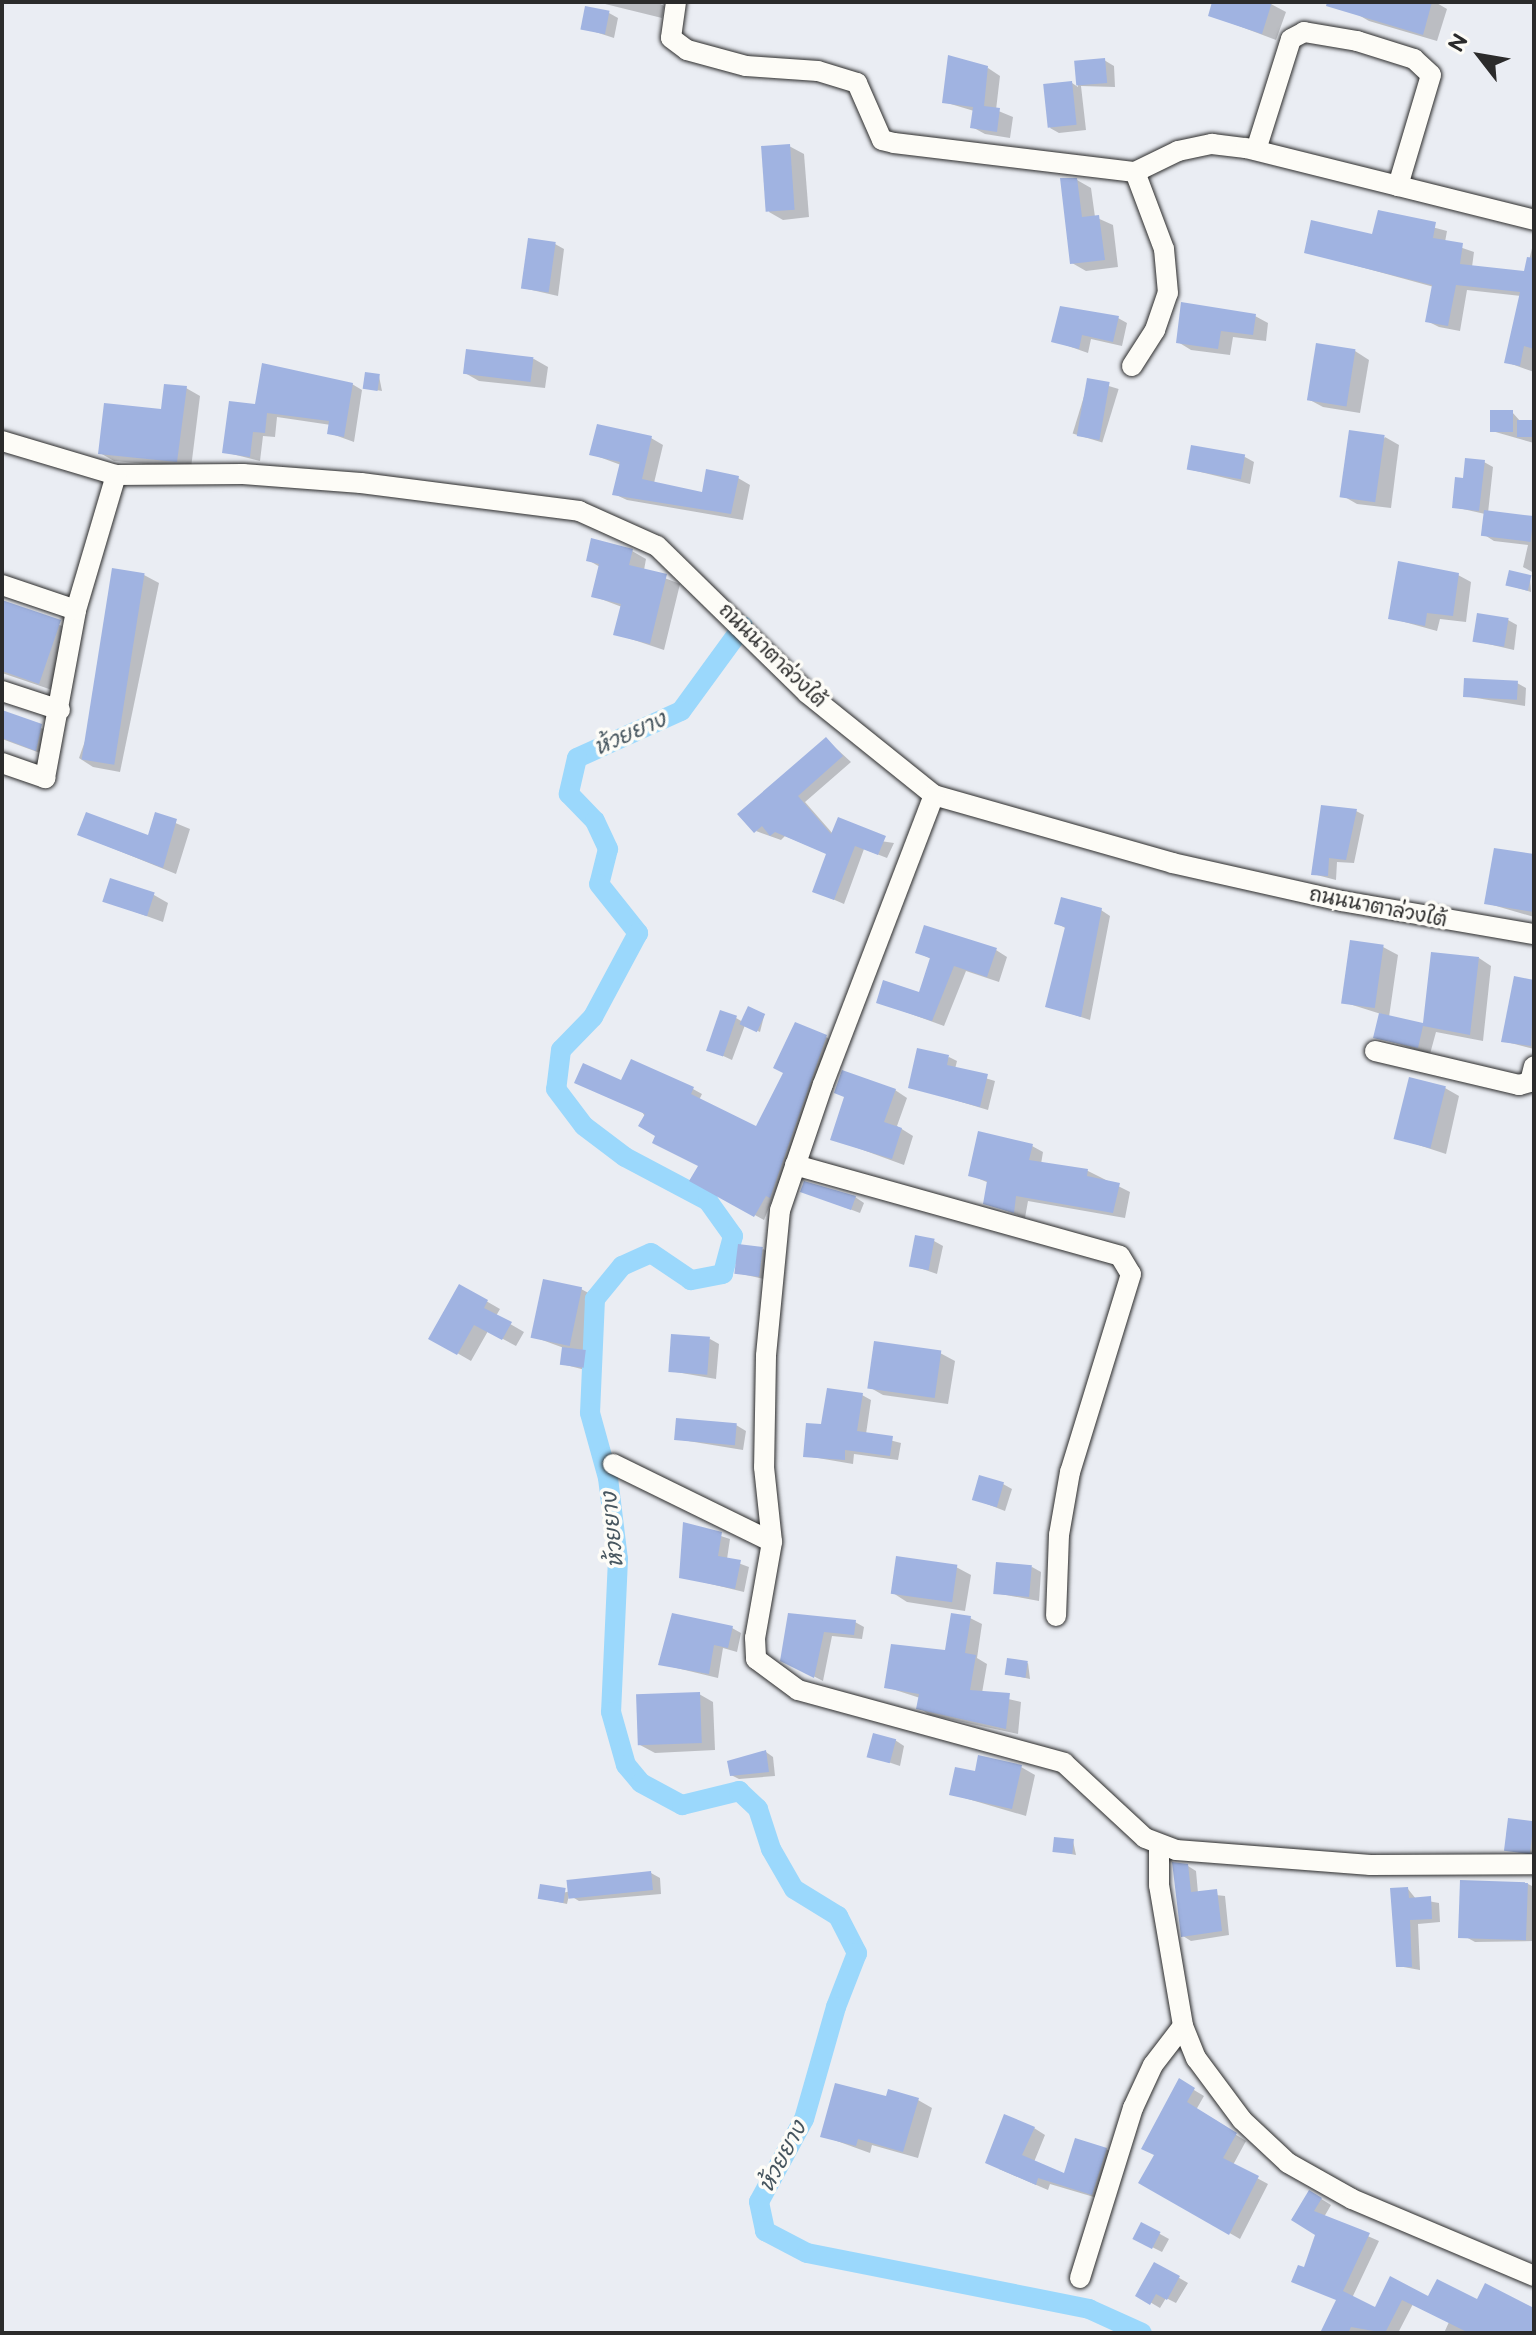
<!DOCTYPE html>
<meta charset="utf-8">
<style>
body{margin:0}
#map{position:relative;width:1536px;height:2335px;overflow:hidden;background:#eaedf3;font-family:"Balsamiq Sans","Playpen Sans Thai",sans-serif}
div>[style]{position:absolute}
.shadow>*{inset:0;background:#0003;transform-origin:0 0}
.canal>*{height:20px;margin:-10px;padding:0 10px;transform-origin:10px;border-radius:10px;background:#9bd8fc}
.building>*{inset:0;background:#a0b3e1;transform-origin:0 0}
.roads{filter:drop-shadow(0 0 2px #2b2b2b) drop-shadow(0 0 2px #2b2b2b)}
.minor>*{height:20px;margin:-10px;padding:0 10px;transform-origin:10px;border-radius:10px;background:#fdfcf7}
span{translate:-50% -50%;white-space:nowrap;text-align:center;line-height:1.15;-webkit-text-stroke:7px #fdfcf7;paint-order:stroke}
.street-label{font-size:20px;color:#2b2b2b}
.water-label{font-size:22px;color:#47565f;font-style:italic}
.frame{position:absolute;inset:0;border:4px solid #2b2b2b;pointer-events:none}
.north{position:absolute;left:1440px;top:16px;width:80px;height:80px;-webkit-text-stroke:6px #fdfcf7;paint-order:stroke;rotate:301deg;font-size:22px;font-weight:700;line-height:32px;text-align:center;color:#2b2b2b}
.north::after{content:'';display:block;margin:auto;width:28px;height:36px;background:#2b2b2b;clip-path:polygon(50% 0,100% 100%,50% 72%,0 100%)}
</style>
<div id="map">
<div class="shadow">
<div style="clip-path:polygon(657px 2px,664px 6px,662px 18px,601px 3px)"></div>
<div style="clip-path:polygon(1215px 2px,1267px 2px,1286px 12px,1276px 40px,1210px 15px)"></div>
<div style="clip-path:polygon(1358px 2px,1435px 2px,1447px 9px,1437px 41px,1369px 21px,1355px 13px)"></div>
<div style="clip-path:polygon(609px 13px,618px 18px,614px 38px,583px 28px)"></div>
<div style="clip-path:polygon(1104px 60px,1114px 66px,1115px 87px,1081px 86px,1086px 130px,1059px 133px,1050px 128px,1072px 83px,1078px 87px,1076px 63px)"></div>
<div style="clip-path:polygon(988px 68px,1000px 76px,996px 110px,1013px 117px,1010px 138px,985px 134px,972px 127px,974px 111px,944px 102px)"></div>
<div style="clip-path:polygon(789px 146px,804px 154px,809px 217px,783px 220px,769px 212px)"></div>
<div style="clip-path:polygon(1077px 180px,1091px 188px,1095px 217px,1113px 225px,1118px 267px,1086px 271px,1072px 263px)"></div>
<div style="clip-path:polygon(1379px 213px,1447px 231px,1445px 242px,1474px 252px,1472px 267px,1526px 273px,1534px 240px,1534px 372px,1506px 362px,1521px 296px,1467px 290px,1460px 331px,1439px 327px,1427px 321px,1434px 287px,1306px 252px,1373px 236px)"></div>
<div style="clip-path:polygon(555px 244px,564px 249px,558px 296px,523px 288px)"></div>
<div style="clip-path:polygon(1255px 316px,1268px 323px,1266px 341px,1233px 337px,1230px 355px,1191px 350px,1178px 342px)"></div>
<div style="clip-path:polygon(1118px 318px,1127px 323px,1122px 346px,1091px 339px,1088px 353px,1054px 341px)"></div>
<div style="clip-path:polygon(1355px 351px,1369px 360px,1360px 413px,1323px 407px,1308px 399px)"></div>
<div style="clip-path:polygon(534px 359px,548px 367px,545px 388px,479px 381px,465px 373px)"></div>
<div style="clip-path:polygon(379px 376px,382px 391px,365px 388px)"></div>
<div style="left:1089px;top:380px;width:31px;height:56px;rotate:17deg"></div>
<div style="clip-path:polygon(352px 384px,362px 390px,354px 442px,329px 433px,331px 425px,277px 417px,275px 437px,263px 436px,260px 461px,224px 452px,257px 407px)"></div>
<div style="clip-path:polygon(186px 388px,200px 396px,191px 468px,114px 461px,100px 453px,163px 412px)"></div>
<div style="clip-path:polygon(1512px 412px,1521px 422px,1534px 422px,1534px 443px,1492px 431px)"></div>
<div style="clip-path:polygon(1385px 437px,1399px 445px,1391px 508px,1357px 504px,1343px 496px)"></div>
<div style="clip-path:polygon(651px 438px,663px 445px,654px 483px,703px 494px,738px 478px,750px 485px,743px 520px,627px 500px,614px 494px,621px 465px,591px 454px)"></div>
<div style="clip-path:polygon(1245px 457px,1254px 462px,1250px 484px,1188px 469px)"></div>
<div style="clip-path:polygon(1484px 462px,1493px 467px,1488px 513px,1534px 518px,1534px 573px,1523px 567px,1528px 545px,1494px 541px,1483px 534px,1485px 514px,1454px 507px,1464px 480px)"></div>
<div style="clip-path:polygon(632px 551px,646px 559px,644px 570px,680px 584px,664px 650px,616px 634px,622px 607px,593px 596px,600px 567px,588px 560px)"></div>
<div style="clip-path:polygon(144px 575px,159px 583px,120px 772px,93px 767px,79px 758px)"></div>
<div style="clip-path:polygon(1458px 575px,1471px 582px,1466px 622px,1440px 619px,1437px 631px,1390px 618px)"></div>
<div style="clip-path:polygon(1530px 577px,1531px 592px,1508px 585px)"></div>
<div style="clip-path:polygon(2px 603px,75px 631px,55px 691px,2px 673px)"></div>
<div style="clip-path:polygon(1508px 620px,1517px 625px,1514px 650px,1475px 641px)"></div>
<div style="clip-path:polygon(1517px 683px,1526px 688px,1525px 706px,1464px 696px)"></div>
<div style="clip-path:polygon(2px 712px,53px 733px,48px 756px,2px 739px)"></div>
<div style="clip-path:polygon(826px 739px,851px 762px,805px 802px,833px 834px,894px 843px,887px 858px,864px 849px,844px 904px,814px 891px,828px 854px,785px 836px,781px 840px,756px 831px)"></div>
<div style="clip-path:polygon(1356px 811px,1364px 815px,1354px 863px,1337px 862px,1336px 880px,1313px 874px)"></div>
<div style="clip-path:polygon(156px 815px,190px 829px,176px 874px,80px 835px,149px 838px)"></div>
<div style="clip-path:polygon(1534px 856px,1534px 917px,1486px 903px)"></div>
<div style="clip-path:polygon(154px 895px,168px 903px,163px 922px,105px 901px)"></div>
<div style="clip-path:polygon(1101px 910px,1110px 916px,1090px 1020px,1048px 1006px,1067px 929px,1056px 923px)"></div>
<div style="clip-path:polygon(1383px 947px,1398px 955px,1389px 1017px,1425px 1026px,1479px 958px,1491px 966px,1483px 1041px,1436px 1032px,1430px 1054px,1376px 1037px,1381px 1014px,1343px 1002px)"></div>
<div style="clip-path:polygon(996px 950px,1007px 957px,999px 982px,966px 971px,944px 1026px,878px 1002px,921px 994px,931px 959px,917px 952px)"></div>
<div style="clip-path:polygon(1516px 978px,1534px 982px,1534px 1049px,1503px 1041px)"></div>
<div style="clip-path:polygon(764px 1016px,760px 1032px,745px 1025px,732px 1060px,708px 1049px,736px 1018px,743px 1022px)"></div>
<div style="clip-path:polygon(826px 1037px,834px 1042px,764px 1220px,692px 1181px,700px 1165px,658px 1135px,622px 1083px,693px 1089px,702px 1094px,699px 1100px,757px 1129px)"></div>
<div style="clip-path:polygon(949px 1057px,957px 1061px,955px 1069px,995px 1081px,988px 1110px,911px 1087px)"></div>
<div style="clip-path:polygon(1445px 1088px,1459px 1096px,1446px 1154px,1397px 1138px)"></div>
<div style="clip-path:polygon(895px 1090px,907px 1098px,897px 1126px,913px 1136px,904px 1165px,833px 1139px)"></div>
<div style="clip-path:polygon(1032px 1146px,1043px 1152px,1041px 1164px,1088px 1171px,1130px 1192px,1125px 1218px,1028px 1201px,1025px 1218px,986px 1203px,989px 1183px,970px 1175px)"></div>
<div style="clip-path:polygon(802px 1191px,855px 1197px,864px 1203px,860px 1213px)"></div>
<div style="clip-path:polygon(934px 1241px,943px 1246px,937px 1274px,911px 1265px)"></div>
<div style="clip-path:polygon(763px 1249px,772px 1254px,769px 1280px,737px 1273px)"></div>
<div style="clip-path:polygon(460px 1286px,500px 1309px,496px 1316px,524px 1332px,516px 1346px,488px 1331px,471px 1361px,431px 1338px)"></div>
<div style="clip-path:polygon(581px 1289px,596px 1297px,585px 1351px,595px 1357px,593px 1372px,562px 1364px,564px 1348px,534px 1337px)"></div>
<div style="clip-path:polygon(710px 1339px,719px 1344px,716px 1379px,670px 1371px)"></div>
<div style="clip-path:polygon(940px 1353px,955px 1361px,948px 1404px,883px 1395px,869px 1387px)"></div>
<div style="clip-path:polygon(862px 1395px,871px 1400px,866px 1434px,901px 1443px,898px 1460px,854px 1454px,853px 1464px,806px 1456px,823px 1426px)"></div>
<div style="clip-path:polygon(736px 1425px,746px 1431px,743px 1450px,676px 1439px)"></div>
<div style="clip-path:polygon(1003px 1484px,1012px 1489px,1005px 1511px,974px 1499px)"></div>
<div style="clip-path:polygon(684px 1524px,730px 1539px,727px 1559px,749px 1567px,744px 1592px,682px 1577px)"></div>
<div style="clip-path:polygon(956px 1567px,971px 1575px,965px 1611px,907px 1602px,893px 1593px)"></div>
<div style="clip-path:polygon(1032px 1567px,1041px 1572px,1039px 1601px,995px 1593px)"></div>
<div style="clip-path:polygon(790px 1616px,855px 1622px,864px 1627px,862px 1639px,832px 1636px,823px 1681px,782px 1660px)"></div>
<div style="clip-path:polygon(970px 1618px,982px 1624px,977px 1658px,987px 1664px,982px 1693px,1021px 1702px,1018px 1734px,930px 1715px,919px 1708px,920px 1698px,886px 1687px,946px 1652px)"></div>
<div style="clip-path:polygon(732px 1628px,741px 1633px,737px 1652px,723px 1648px,718px 1678px,660px 1664px)"></div>
<div style="clip-path:polygon(1028px 1663px,1030px 1679px,1007px 1674px)"></div>
<div style="clip-path:polygon(699px 1694px,713px 1702px,715px 1750px,655px 1753px,640px 1745px)"></div>
<div style="clip-path:polygon(895px 1740px,904px 1746px,900px 1766px,870px 1756px)"></div>
<div style="clip-path:polygon(766px 1752px,773px 1757px,775px 1776px,739px 1779px,731px 1775px)"></div>
<div style="clip-path:polygon(1021px 1767px,1035px 1775px,1026px 1816px,951px 1794px,976px 1774px)"></div>
<div style="clip-path:polygon(1510px 1820px,1534px 1823px,1534px 1855px,1506px 1850px)"></div>
<div style="clip-path:polygon(1073px 1841px,1076px 1855px,1054px 1851px)"></div>
<div style="clip-path:polygon(1188px 1866px,1196px 1871px,1198px 1893px,1225px 1896px,1229px 1935px,1191px 1941px,1183px 1936px)"></div>
<div style="clip-path:polygon(651px 1873px,660px 1878px,661px 1894px,579px 1901px,569px 1895px,567px 1904px,540px 1898px)"></div>
<div style="clip-path:polygon(1528px 1884px,1534px 1887px,1534px 1941px,1475px 1942px,1466px 1937px)"></div>
<div style="clip-path:polygon(1408px 1889px,1416px 1899px,1439px 1903px,1440px 1922px,1418px 1924px,1420px 1970px,1398px 1966px)"></div>
<div style="clip-path:polygon(1179px 2081px,1204px 2096px,1196px 2110px,1246px 2141px,1233px 2165px,1268px 2184px,1240px 2239px,1141px 2182px,1156px 2155px)"></div>
<div style="clip-path:polygon(888px 2099px,918px 2100px,932px 2108px,918px 2158px,872px 2145px,870px 2153px,823px 2136px)"></div>
<div style="clip-path:polygon(1034px 2128px,1045px 2135px,1034px 2162px,1065px 2176px,1106px 2149px,1118px 2156px,1104px 2200px,1050px 2184px,1048px 2190px,999px 2169px)"></div>
<div style="clip-path:polygon(1310px 2192px,1331px 2205px,1324px 2217px,1379px 2241px,1352px 2298px,1376px 2309px,1391px 2279px,1429px 2298px,1534px 2310px,1534px 2333px,1444px 2333px,1449px 2322px,1413px 2304px,1398px 2333px,1342px 2333px,1338px 2300px,1305px 2270px,1317px 2234px)"></div>
<div style="clip-path:polygon(1142px 2224px,1169px 2239px,1162px 2252px,1144px 2243px)"></div>
<div style="clip-path:polygon(1155px 2264px,1188px 2283px,1176px 2303px,1166px 2298px,1160px 2308px,1138px 2295px)"></div>
</div>
<div class="canal">
<div style="left:743px;top:626px;width:105px;rotate:126.1deg"></div>
<div style="left:681px;top:711px;width:114px;rotate:155.7deg"></div>
<div style="left:577px;top:758px;width:37px;rotate:103deg"></div>
<div style="left:569px;top:794px;width:37px;rotate:46deg"></div>
<div style="left:595px;top:821px;width:31px;rotate:65deg"></div>
<div style="left:608px;top:849px;width:36px;rotate:104deg"></div>
<div style="left:599px;top:884px;width:63px;rotate:51.5deg"></div>
<div style="left:638px;top:933px;width:95px;rotate:118.2deg"></div>
<div style="left:593px;top:1017px;width:46px;rotate:134.1deg"></div>
<div style="left:561px;top:1050px;width:39px;rotate:97deg"></div>
<div style="left:556px;top:1089px;width:46px;rotate:52.9deg"></div>
<div style="left:584px;top:1126px;width:51px;rotate:37.1deg"></div>
<div style="left:625px;top:1157px;width:94px;rotate:27.9deg"></div>
<div style="left:708px;top:1201px;width:43px;rotate:54.5deg"></div>
<div style="left:733px;top:1236px;width:39px;rotate:105deg"></div>
<div style="left:723px;top:1274px;width:33px;rotate:169deg"></div>
<div style="left:691px;top:1280px;width:48px;rotate:-146deg"></div>
<div style="left:651px;top:1253px;width:32px;rotate:156deg"></div>
<div style="left:622px;top:1266px;width:43px;rotate:129.3deg"></div>
<div style="left:595px;top:1299px;width:114px;rotate:92.5deg"></div>
<div style="left:590px;top:1413px;width:67px;rotate:74.5deg"></div>
<div style="left:608px;top:1478px;width:82px;rotate:83deg"></div>
<div style="left:618px;top:1559px;width:153px;rotate:92.6deg"></div>
<div style="left:611px;top:1712px;width:55px;rotate:74.2deg"></div>
<div style="left:626px;top:1765px;width:23px;rotate:50deg"></div>
<div style="left:641px;top:1783px;width:47px;rotate:28.2deg"></div>
<div style="left:682px;top:1805px;width:59px;rotate:-13.8deg"></div>
<div style="left:739px;top:1791px;width:26px;rotate:43deg"></div>
<div style="left:758px;top:1809px;width:42px;rotate:72deg"></div>
<div style="left:771px;top:1849px;width:46px;rotate:60.1deg"></div>
<div style="left:794px;top:1889px;width:52px;rotate:31.5deg"></div>
<div style="left:838px;top:1916px;width:42px;rotate:62.8deg"></div>
<div style="left:857px;top:1953px;width:58px;rotate:111.3deg"></div>
<div style="left:836px;top:2007px;width:116px;rotate:105.9deg"></div>
<div style="left:804px;top:2119px;width:94px;rotate:118.5deg"></div>
<div style="left:759px;top:2202px;width:30px;rotate:78deg"></div>
<div style="left:765px;top:2231px;width:47px;rotate:27.6deg"></div>
<div style="left:807px;top:2253px;width:288px;rotate:11.2deg"></div>
<div style="left:1089px;top:2309px;width:58px;rotate:24.4deg"></div>
</div>
<div class="building">
<div style="clip-path:polygon(1212px 2px,1272px 2px,1262px 34px,1208px 16px)"></div>
<div style="clip-path:polygon(1327px 2px,1432px 2px,1423px 35px,1326px 6px)"></div>
<div style="left:585px;top:6px;width:25px;height:24px;rotate:11deg"></div>
<div style="clip-path:polygon(948px 55px,988px 66px,984px 106px,1000px 108px,997px 132px,970px 128px,973px 107px,942px 103px)"></div>
<div style="left:1105px;top:58px;width:25px;height:31px;rotate:85deg"></div>
<div style="left:1072px;top:81px;width:44px;height:29px;rotate:84deg"></div>
<div style="left:790px;top:144px;width:66px;height:29px;rotate:86deg"></div>
<div style="clip-path:polygon(1060px 178px,1077px 178px,1082px 217px,1099px 215px,1105px 260px,1070px 264px)"></div>
<div style="clip-path:polygon(1378px 210px,1436px 222px,1433px 238px,1463px 243px,1460px 264px,1524px 271px,1527px 257px,1534px 258px,1534px 349px,1524px 346px,1520px 366px,1504px 363px,1520px 292px,1456px 285px,1448px 326px,1425px 322px,1432px 285px,1304px 253px,1311px 220px,1372px 234px)"></div>
<div style="left:528px;top:238px;width:28px;height:51px;rotate:8deg"></div>
<div style="clip-path:polygon(1181px 302px,1256px 314px,1253px 335px,1221px 331px,1218px 349px,1176px 343px)"></div>
<div style="clip-path:polygon(1060px 306px,1119px 316px,1113px 342px,1082px 335px,1079px 349px,1051px 342px)"></div>
<div style="left:1316px;top:343px;width:40px;height:58px;rotate:9deg"></div>
<div style="left:466px;top:349px;width:68px;height:25px;rotate:7deg"></div>
<div style="clip-path:polygon(262px 363px,353px 383px,344px 437px,327px 434px,329px 421px,267px 413px,265px 433px,253px 432px,250px 457px,222px 453px,229px 401px,255px 404px)"></div>
<div style="left:365px;top:372px;width:15px;height:17px;rotate:8deg"></div>
<div style="left:1087px;top:378px;width:23px;height:59px;rotate:10deg"></div>
<div style="clip-path:polygon(164px 384px,187px 386px,177px 462px,98px 454px,104px 403px,161px 409px)"></div>
<div style="left:1490px;top:410px;width:23px;height:22px"></div>
<div style="left:1517px;top:420px;width:17px;height:17px"></div>
<div style="clip-path:polygon(597px 424px,652px 436px,642px 479px,702px 492px,706px 469px,739px 476px,731px 514px,612px 495px,620px 462px,589px 455px)"></div>
<div style="left:1349px;top:430px;width:36px;height:68px;rotate:8deg"></div>
<div style="left:1191px;top:445px;width:55px;height:25px;rotate:10deg"></div>
<div style="clip-path:polygon(1465px 458px,1485px 460px,1479px 511px,1452px 508px,1455px 477px,1463px 478px)"></div>
<div style="left:1484px;top:510px;width:50px;height:26px;rotate:7deg"></div>
<div style="clip-path:polygon(591px 538px,633px 549px,629px 565px,667px 574px,650px 644px,613px 635px,621px 604px,591px 597px,599px 564px,586px 561px)"></div>
<div style="clip-path:polygon(1398px 561px,1459px 573px,1453px 616px,1427px 613px,1425px 626px,1388px 619px)"></div>
<div style="left:112px;top:568px;width:33px;height:194px;rotate:9deg"></div>
<div style="left:1509px;top:570px;width:23px;height:16px;rotate:13deg"></div>
<div style="clip-path:polygon(2px 600px,61px 620px,39px 684px,2px 671px)"></div>
<div style="left:1477px;top:613px;width:32px;height:29px;rotate:9deg"></div>
<div style="left:1464px;top:678px;width:54px;height:19px;rotate:3deg"></div>
<div style="clip-path:polygon(2px 710px,42px 724px,36px 751px,2px 738px)"></div>
<div style="clip-path:polygon(826px 737px,843px 756px,798px 796px,831px 834px,838px 817px,886px 836px,878px 855px,855px 846px,834px 900px,812px 892px,826px 854px,775px 832px,770px 836px,762px 826px,754px 833px,737px 814px)"></div>
<div style="clip-path:polygon(1321px 805px,1357px 809px,1346px 860px,1329px 858px,1328px 876px,1311px 875px)"></div>
<div style="clip-path:polygon(86px 812px,148px 835px,155px 812px,177px 819px,163px 868px,77px 835px)"></div>
<div style="clip-path:polygon(1494px 848px,1534px 854px,1534px 912px,1484px 904px)"></div>
<div style="left:110px;top:878px;width:47px;height:25px;rotate:18deg"></div>
<div style="clip-path:polygon(1061px 897px,1102px 908px,1081px 1017px,1045px 1007px,1065px 927px,1054px 924px)"></div>
<div style="clip-path:polygon(924px 925px,997px 948px,987px 977px,954px 966px,932px 1021px,876px 1003px,883px 980px,919px 992px,930px 958px,915px 953px)"></div>
<div style="left:1350px;top:940px;width:34px;height:64px;rotate:8deg"></div>
<div style="clip-path:polygon(1431px 952px,1479px 957px,1470px 1035px,1423px 1026px,1418px 1048px,1373px 1038px,1379px 1013px,1423px 1023px)"></div>
<div style="clip-path:polygon(1514px 976px,1534px 980px,1531px 1046px,1501px 1042px)"></div>
<div style="left:748px;top:1006px;width:19px;height:20px;rotate:25deg"></div>
<div style="left:720px;top:1010px;width:18px;height:43px;rotate:19deg"></div>
<div style="clip-path:polygon(795px 1022px,827px 1035px,770px 1198px,766px 1196px,754px 1217px,689px 1181px,698px 1166px,652px 1143px,655px 1136px,638px 1126px,645px 1114px,574px 1083px,583px 1063px,621px 1080px,631px 1059px,694px 1087px,691px 1094px,756px 1126px,783px 1073px,773px 1068px)"></div>
<div style="clip-path:polygon(917px 1048px,949px 1055px,947px 1065px,988px 1074px,980px 1107px,908px 1088px)"></div>
<div style="clip-path:polygon(842px 1070px,896px 1089px,884px 1122px,902px 1128px,892px 1159px,830px 1140px,844px 1097px,834px 1093px)"></div>
<div style="left:1409px;top:1077px;width:38px;height:64px;rotate:14deg"></div>
<div style="clip-path:polygon(978px 1131px,1033px 1144px,1029px 1160px,1088px 1169px,1087px 1176px,1120px 1183px,1113px 1213px,1016px 1196px,1014px 1213px,983px 1204px,987px 1181px,968px 1176px)"></div>
<div style="clip-path:polygon(804px 1181px,856px 1196px,851px 1210px,800px 1192px)"></div>
<div style="left:915px;top:1235px;width:20px;height:32px;rotate:11deg"></div>
<div style="left:738px;top:1244px;width:25px;height:30px;rotate:7deg"></div>
<div style="left:543px;top:1279px;width:40px;height:60px;rotate:12deg"></div>
<div style="clip-path:polygon(459px 1284px,488px 1300px,484px 1308px,512px 1322px,502px 1340px,474px 1325px,457px 1355px,428px 1339px)"></div>
<div style="left:671px;top:1334px;width:39px;height:38px;rotate:4deg"></div>
<div style="left:874px;top:1341px;width:68px;height:48px;rotate:8deg"></div>
<div style="left:562px;top:1347px;width:24px;height:18px;rotate:7deg"></div>
<div style="clip-path:polygon(827px 1388px,863px 1393px,857px 1431px,893px 1436px,890px 1456px,845px 1450px,845px 1460px,803px 1457px,806px 1423px,821px 1424px)"></div>
<div style="left:676px;top:1418px;width:61px;height:22px;rotate:5deg"></div>
<div style="left:979px;top:1475px;width:26px;height:26px;rotate:16deg"></div>
<div style="clip-path:polygon(683px 1522px,722px 1532px,718px 1556px,741px 1560px,735px 1589px,679px 1578px)"></div>
<div style="left:896px;top:1556px;width:62px;height:38px;rotate:8deg"></div>
<div style="left:996px;top:1562px;width:36px;height:32px;rotate:5deg"></div>
<div style="clip-path:polygon(672px 1613px,733px 1626px,728px 1648px,714px 1645px,709px 1674px,658px 1665px)"></div>
<div style="clip-path:polygon(788px 1613px,856px 1620px,854px 1635px,824px 1632px,814px 1678px,780px 1661px)"></div>
<div style="clip-path:polygon(951px 1613px,971px 1616px,965px 1653px,976px 1655px,970px 1690px,1010px 1693px,1006px 1729px,916px 1709px,919px 1694px,884px 1688px,891px 1644px,945px 1650px)"></div>
<div style="left:1007px;top:1658px;width:21px;height:17px;rotate:8deg"></div>
<div style="left:700px;top:1692px;width:51px;height:64px;rotate:88deg"></div>
<div style="left:873px;top:1733px;width:24px;height:25px;rotate:15deg"></div>
<div style="clip-path:polygon(766px 1750px,769px 1772px,730px 1776px,727px 1761px)"></div>
<div style="clip-path:polygon(978px 1755px,1022px 1765px,1012px 1809px,949px 1795px,955px 1767px,975px 1771px)"></div>
<div style="left:1508px;top:1818px;width:26px;height:33px;rotate:7deg"></div>
<div style="left:1054px;top:1837px;width:20px;height:15px;rotate:6deg"></div>
<div style="clip-path:polygon(1172px 1862px,1188px 1864px,1191px 1892px,1217px 1889px,1222px 1931px,1181px 1937px)"></div>
<div style="left:651px;top:1871px;width:19px;height:85px;rotate:84deg"></div>
<div style="left:1460px;top:1880px;width:68px;height:58px;rotate:2deg"></div>
<div style="left:540px;top:1884px;width:26px;height:15px;rotate:9deg"></div>
<div style="clip-path:polygon(1408px 1887px,1409px 1898px,1431px 1896px,1432px 1919px,1410px 1920px,1412px 1967px,1396px 1967px,1390px 1888px)"></div>
<div style="clip-path:polygon(1179px 2078px,1195px 2088px,1187px 2102px,1237px 2133px,1223px 2158px,1259px 2176px,1229px 2235px,1138px 2183px,1154px 2155px,1141px 2149px)"></div>
<div style="clip-path:polygon(835px 2083px,886px 2096px,888px 2089px,919px 2098px,903px 2152px,858px 2139px,856px 2146px,820px 2137px)"></div>
<div style="clip-path:polygon(1004px 2114px,1035px 2127px,1022px 2155px,1064px 2173px,1075px 2138px,1107px 2148px,1092px 2195px,1038px 2178px,1036px 2185px,985px 2163px)"></div>
<div style="clip-path:polygon(1309px 2190px,1322px 2198px,1314px 2211px,1370px 2233px,1343px 2291px,1375px 2307px,1390px 2276px,1428px 2296px,1437px 2279px,1477px 2299px,1485px 2283px,1534px 2308px,1534px 2333px,1469px 2333px,1402px 2300px,1385px 2333px,1351px 2327px,1348px 2333px,1320px 2333px,1336px 2300px,1291px 2282px,1298px 2265px,1304px 2267px,1315px 2235px,1291px 2220px)"></div>
<div style="left:1141px;top:2222px;width:22px;height:19px;rotate:27deg"></div>
<div style="clip-path:polygon(1154px 2262px,1180px 2276px,1167px 2300px,1156px 2294px,1150px 2305px,1135px 2296px)"></div>
</div>
<div class="roads">
<div class="minor">
<div style="left:676px;top:2px;width:36px;rotate:98deg"></div>
<div style="left:671px;top:38px;width:20px;rotate:37deg"></div>
<div style="left:687px;top:50px;width:61px;rotate:15.2deg"></div>
<div style="left:746px;top:66px;width:72px;rotate:4deg"></div>
<div style="left:818px;top:71px;width:41px;rotate:17.1deg"></div>
<div style="left:857px;top:83px;width:62px;rotate:66.3deg"></div>
<div style="left:882px;top:140px;width:12px;rotate:14deg"></div>
<div style="left:894px;top:143px;width:243px;rotate:6.9deg"></div>
<div style="left:1135px;top:172px;width:48px;rotate:-26deg"></div>
<div style="left:1178px;top:151px;width:35px;rotate:-12deg"></div>
<div style="left:1212px;top:144px;width:34px;rotate:7deg"></div>
<div style="left:1246px;top:148px;width:297px;rotate:14deg"></div>
<div style="left:1256px;top:150px;width:116px;rotate:-72.5deg"></div>
<div style="left:1291px;top:39px;width:15px;rotate:-28deg"></div>
<div style="left:1304px;top:32px;width:54px;rotate:9.6deg"></div>
<div style="left:1357px;top:41px;width:60px;rotate:17.5deg"></div>
<div style="left:1414px;top:59px;width:23px;rotate:43deg"></div>
<div style="left:1431px;top:75px;width:116px;rotate:106.6deg"></div>
<div style="left:1132px;top:366px;width:43px;rotate:-57.4deg"></div>
<div style="left:1155px;top:330px;width:39px;rotate:-71deg"></div>
<div style="left:1168px;top:293px;width:44px;rotate:-95.2deg"></div>
<div style="left:1164px;top:249px;width:82px;rotate:-110.6deg"></div>
<div style="left:2px;top:441px;width:119px;rotate:16.6deg"></div>
<div style="left:116px;top:475px;width:127px;rotate:-0.5deg"></div>
<div style="left:243px;top:474px;width:118px;rotate:4.4deg"></div>
<div style="left:361px;top:483px;width:220px;rotate:7.3deg"></div>
<div style="left:579px;top:511px;width:85px;rotate:24.2deg"></div>
<div style="left:657px;top:546px;width:210px;rotate:44.4deg"></div>
<div style="left:807px;top:693px;width:163px;rotate:38.8deg"></div>
<div style="left:934px;top:795px;width:248px;rotate:15.9deg"></div>
<div style="left:1172px;top:863px;width:174px;rotate:12.6deg"></div>
<div style="left:1342px;top:901px;width:195px;rotate:9.8deg"></div>
<div style="left:2px;top:585px;width:78px;rotate:18.7deg"></div>
<div style="left:2px;top:691px;width:61px;rotate:18.1deg"></div>
<div style="left:2px;top:763px;width:46px;rotate:19.2deg"></div>
<div style="left:45px;top:778px;width:171px;rotate:-79.5deg"></div>
<div style="left:76px;top:610px;width:141px;rotate:-73.5deg"></div>
<div style="left:934px;top:795px;width:310px;rotate:111deg"></div>
<div style="left:823px;top:1084px;width:133px;rotate:108.8deg"></div>
<div style="left:780px;top:1210px;width:147px;rotate:95.5deg"></div>
<div style="left:766px;top:1356px;width:111px;rotate:91deg"></div>
<div style="left:764px;top:1467px;width:75px;rotate:83.9deg"></div>
<div style="left:772px;top:1542px;width:97px;rotate:100deg"></div>
<div style="left:755px;top:1638px;width:21px;rotate:87deg"></div>
<div style="left:756px;top:1659px;width:52px;rotate:36.4deg"></div>
<div style="left:798px;top:1690px;width:276px;rotate:15.3deg"></div>
<div style="left:1064px;top:1763px;width:110px;rotate:42.8deg"></div>
<div style="left:1145px;top:1838px;width:33px;rotate:21deg"></div>
<div style="left:1176px;top:1850px;width:195px;rotate:4.4deg"></div>
<div style="left:1370px;top:1865px;width:164px;rotate:-0.3deg"></div>
<div style="left:1375px;top:1051px;width:148px;rotate:13.3deg"></div>
<div style="left:1519px;top:1085px;width:11px;rotate:-15deg"></div>
<div style="left:1530px;top:1082px;width:16px;rotate:-76deg"></div>
<div style="left:795px;top:1165px;width:337px;rotate:15.6deg"></div>
<div style="left:1120px;top:1256px;width:21px;rotate:59deg"></div>
<div style="left:1131px;top:1274px;width:207px;rotate:107.1deg"></div>
<div style="left:1070px;top:1472px;width:64px;rotate:99.9deg"></div>
<div style="left:1059px;top:1535px;width:81px;rotate:92.1deg"></div>
<div style="left:613px;top:1464px;width:177px;rotate:26.1deg"></div>
<div style="left:1159px;top:1846px;width:39px;rotate:90deg"></div>
<div style="left:1159px;top:1885px;width:143px;rotate:80.3deg"></div>
<div style="left:1183px;top:2026px;width:35px;rotate:68deg"></div>
<div style="left:1196px;top:2058px;width:77px;rotate:53.4deg"></div>
<div style="left:1242px;top:2120px;width:63px;rotate:43.1deg"></div>
<div style="left:1288px;top:2163px;width:73px;rotate:29.4deg"></div>
<div style="left:1352px;top:2199px;width:198px;rotate:22.9deg"></div>
<div style="left:1080px;top:2278px;width:178px;rotate:-72.7deg"></div>
<div style="left:1133px;top:2108px;width:47px;rotate:-65.1deg"></div>
<div style="left:1153px;top:2065px;width:49px;rotate:-52.4deg"></div>
</div>
</div>
<div class="street-label">
<span style="left:772px;top:656px;rotate:44deg">ถนนนาตาล่วงใต้</span>
<span style="left:1378px;top:908px;rotate:11deg">ถนนนาตาล่วงใต้</span>
</div>
<div class="water-label">
<span style="left:630px;top:734px;rotate:-24deg">ห้วยยาง</span>
<span style="left:613px;top:1530px;rotate:-95deg">ห้วยยาง</span>
<span style="left:783px;top:2157px;rotate:-62deg">ห้วยยาง</span>
</div>
<div class="frame"></div>
<div class="north">N</div>
</div>
